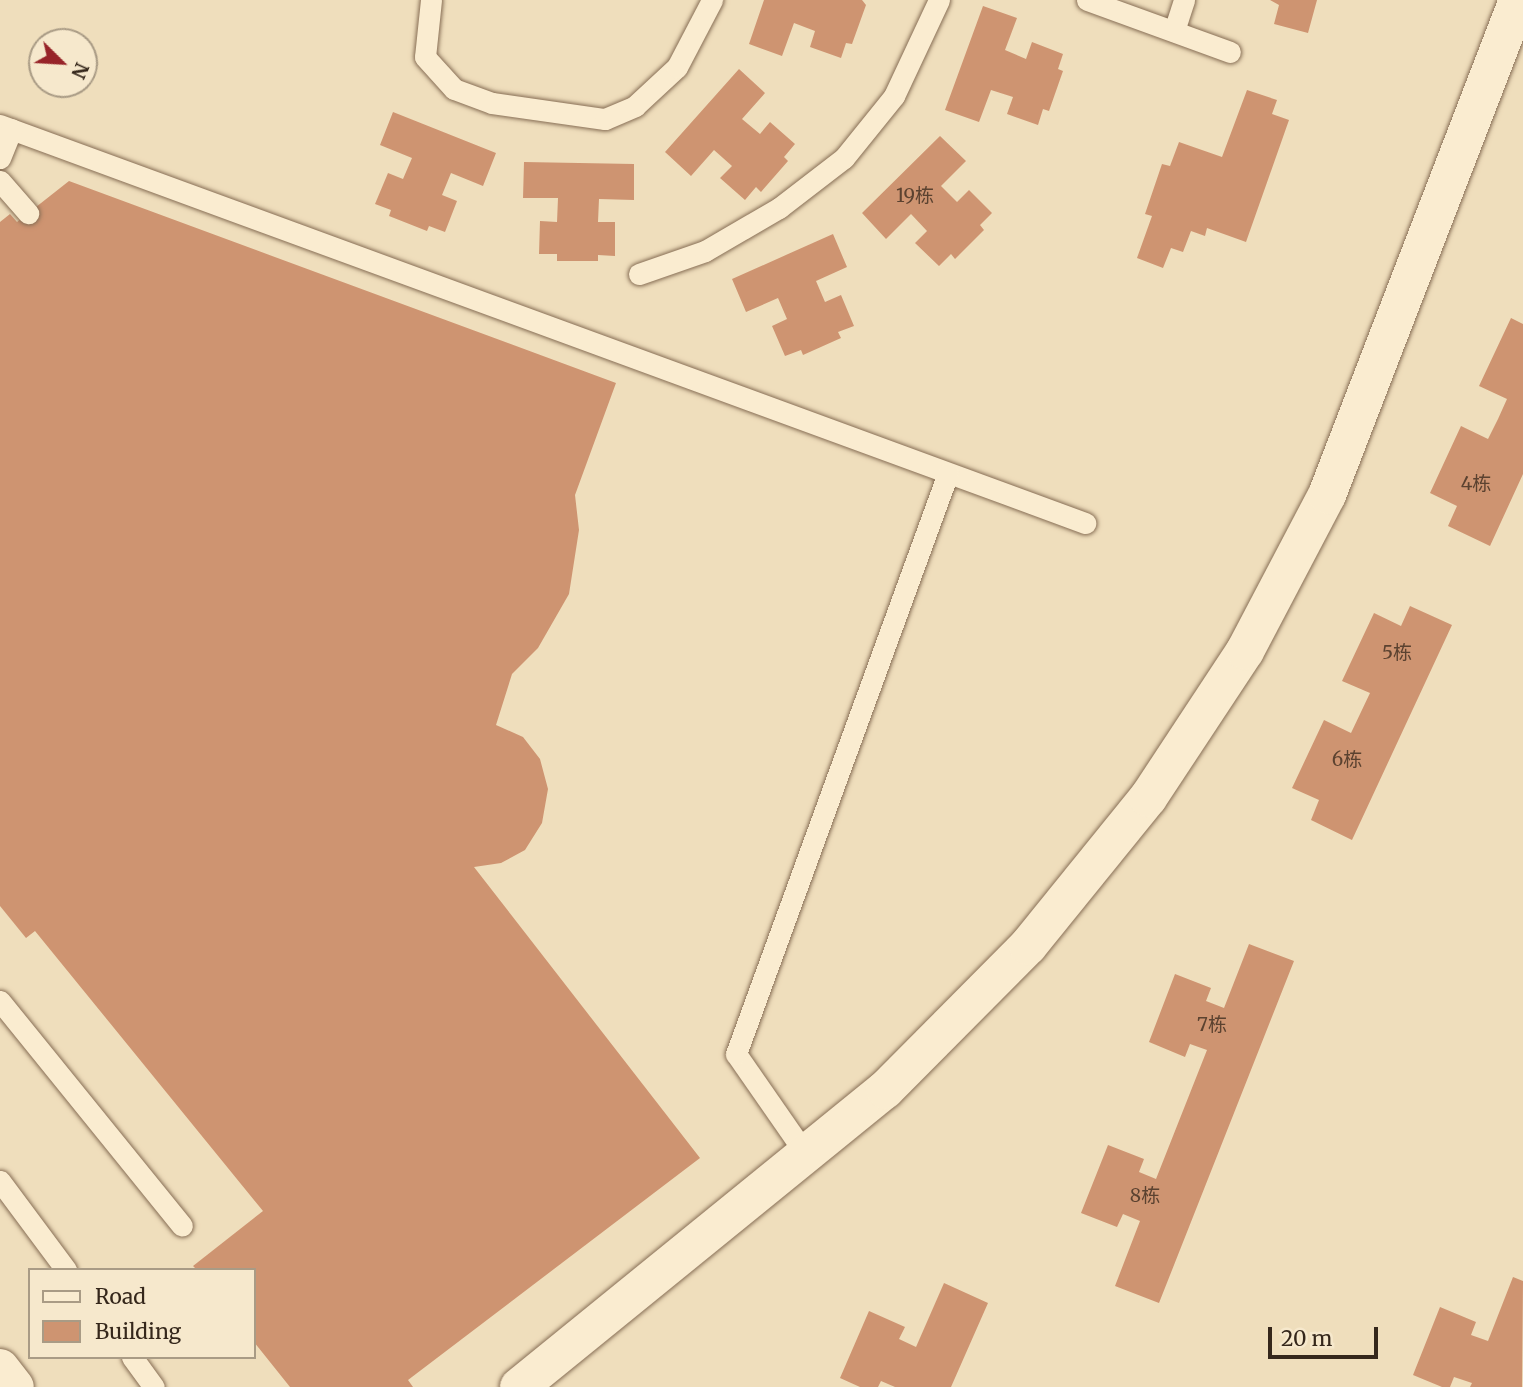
<!DOCTYPE html>
<meta charset="utf-8">
<style>
body{margin:0}
#map{position:relative;width:1523px;height:1387px;overflow:hidden;background:#efdebc;font-family:Merriweather,"Noto Sans SC",serif}
div>[style]{position:absolute}
.building>*{inset:0;background:#ce9471}
.roads{filter:drop-shadow(0 0 2px #876e55) drop-shadow(0 0 2px #876e55)}
.lane>*{height:21px;margin:-10.5px;padding:0 10.5px;transform-origin:10.5px;border-radius:10.5px;background:#faecd0}
.street>*{height:38px;margin:-19px;padding:0 19px;transform-origin:19px;border-radius:19px;background:#faecd0}
.secondary>*{height:38px;margin:-19px;padding:0 19px;transform-origin:19px;border-radius:19px;background:#faecd0}
span{translate:-50% -50%;white-space:nowrap;text-align:center;line-height:1.15;-webkit-text-stroke:7px #f6e8cc;paint-order:stroke}
.number-label{font-size:19px;color:#5b4230}
.number-label span{-webkit-text-stroke-width:0}
.legend{position:absolute;left:28px;top:1268px;width:228px;height:91px;box-sizing:border-box;background:#f6e8cc;border:2px solid #a99b85;margin:0;padding:9px 12px;list-style:none;font-size:21px;color:#35271b}
.legend li{display:flex;align-items:center;gap:14px;height:35px}
.legend b{width:35px;border:2px solid #a99b85}
.north{position:absolute;left:28px;top:28px;width:70px;height:70px;box-sizing:border-box;background:#f6e8cc;border:2px solid #a99b85;border-radius:50%;rotate:114deg;font-size:19px;font-weight:700;line-height:28px;text-align:center;color:#35271b}
.north::after{content:'';display:block;margin:auto;width:24px;height:32px;background:#972429;clip-path:polygon(50% 0,100% 100%,50% 72%,0 100%)}
.scale{position:absolute;left:1268px;top:1327px;width:110px;height:32px;box-sizing:border-box;border:4px solid #35271b;border-top:0;padding-left:9px;font-size:21px;line-height:24px;white-space:nowrap;color:#35271b;-webkit-text-stroke:5px #f6e8cc;paint-order:stroke}
</style>
<div id="map">
<div class="building">
<div style="clip-path:polygon(764px 0,862px 0,866px 5px,852px 44px,846px 43px,841px 58px,810px 47px,815px 31px,794px 23px,782px 56px,749px 44px)"></div>
<div style="clip-path:polygon(1270px 0,1317px 0,1308px 33px,1274px 24px,1279px 5px)"></div>
<div style="clip-path:polygon(983px 6px,1017px 18px,1005px 50px,1026px 59px,1032px 42px,1063px 54px,1058px 69px,1063px 71px,1049px 111px,1043px 109px,1038px 125px,1007px 114px,1013px 97px,991px 90px,979px 122px,945px 110px)"></div>
<div style="clip-path:polygon(739px 69px,765px 93px,742px 119px,760px 134px,770px 122px,795px 144px,784px 157px,788px 161px,761px 192px,756px 187px,745px 200px,720px 178px,732px 166px,714px 150px,691px 176px,665px 152px)"></div>
<div style="clip-path:polygon(1247px 90px,1277px 100px,1272px 114px,1289px 120px,1246px 242px,1207px 228px,1205px 236px,1191px 231px,1183px 252px,1171px 248px,1163px 268px,1137px 258px,1152px 216px,1145px 214px,1162px 164px,1170px 166px,1179px 142px,1222px 157px)"></div>
<div style="clip-path:polygon(393px 112px,496px 153px,483px 186px,451px 173px,442px 195px,457px 201px,445px 232px,429px 226px,427px 231px,389px 216px,391px 210px,375px 204px,388px 173px,403px 179px,412px 158px,380px 145px)"></div>
<div style="clip-path:polygon(940px 136px,966px 161px,941px 186px,957px 202px,969px 190px,992px 213px,980px 225px,984px 230px,955px 259px,951px 254px,939px 266px,915px 243px,927px 231px,911px 214px,886px 239px,862px 213px)"></div>
<div style="clip-path:polygon(524px 162px,634px 164px,634px 200px,599px 199px,598px 222px,615px 222px,615px 256px,598px 255px,598px 261px,557px 261px,557px 254px,539px 254px,540px 221px,557px 222px,558px 198px,523px 198px)"></div>
<div style="clip-path:polygon(69px 181px,616px 383px,575px 495px,579px 530px,569px 594px,538px 648px,512px 674px,496px 725px,523px 737px,540px 759px,548px 789px,542px 823px,525px 850px,501px 863px,474px 867px,700px 1158px,408px 1380px,413px 1387px,290px 1387px,254px 1342px,254px 1270px,197px 1270px,193px 1266px,263px 1211px,35px 931px,26px 938px,0 906px,0 222px,10px 214px,17px 222px)"></div>
<div style="clip-path:polygon(833px 234px,847px 267px,816px 281px,825px 302px,841px 295px,854px 326px,838px 332px,841px 338px,803px 355px,801px 350px,785px 356px,772px 326px,787px 319px,778px 298px,746px 312px,732px 279px)"></div>
<div style="clip-path:polygon(1511px 318px,1523px 324px,1523px 474px,1490px 546px,1448px 526px,1457px 506px,1430px 493px,1461px 426px,1488px 439px,1498px 419px,1507px 399px,1479px 386px)"></div>
<div style="clip-path:polygon(1410px 606px,1452px 625px,1352px 840px,1311px 820px,1319px 800px,1292px 788px,1324px 720px,1351px 733px,1370px 693px,1342px 681px,1374px 613px,1401px 626px)"></div>
<div style="clip-path:polygon(1249px 944px,1294px 961px,1159px 1303px,1115px 1286px,1140px 1221px,1123px 1214px,1117px 1227px,1081px 1213px,1108px 1145px,1144px 1159px,1139px 1172px,1156px 1179px,1207px 1050px,1190px 1044px,1185px 1057px,1149px 1042px,1175px 974px,1211px 988px,1206px 1001px,1224px 1008px)"></div>
<div style="clip-path:polygon(1513px 1277px,1523px 1281px,1522px 1387px,1470px 1387px,1472px 1383px,1454px 1377px,1450px 1387px,1442px 1387px,1413px 1375px,1440px 1307px,1476px 1322px,1471px 1335px,1488px 1341px)"></div>
<div style="clip-path:polygon(944px 1283px,988px 1303px,951px 1387px,895px 1387px,881px 1381px,878px 1387px,860px 1387px,840px 1378px,869px 1311px,905px 1327px,899px 1339px,916px 1347px)"></div>
</div>
<div class="roads">
<div class="lane">
<div style="left:431px;top:0;width:57px;rotate:96deg"></div>
<div style="left:425px;top:57px;width:43px;rotate:47.8deg"></div>
<div style="left:454px;top:89px;width:40px;rotate:20.2deg"></div>
<div style="left:492px;top:103px;width:114px;rotate:8.1deg"></div>
<div style="left:605px;top:119px;width:33px;rotate:-23deg"></div>
<div style="left:635px;top:106px;width:57px;rotate:-42.9deg"></div>
<div style="left:677px;top:67px;width:76px;rotate:-62.4deg"></div>
<div style="left:1087px;top:0;width:152px;rotate:20deg"></div>
<div style="left:1174px;top:31px;width:33px;rotate:-72deg"></div>
<div style="left:0;top:125px;width:1156px;rotate:20.14deg"></div>
<div style="left:0;top:158px;width:31px;rotate:-68deg"></div>
<div style="left:0;top:181px;width:43px;rotate:48.8deg"></div>
<div style="left:639px;top:274px;width:70px;rotate:-19.2deg"></div>
<div style="left:705px;top:251px;width:86px;rotate:-30.2deg"></div>
<div style="left:779px;top:208px;width:82px;rotate:-37.6deg"></div>
<div style="left:844px;top:158px;width:80px;rotate:-51.1deg"></div>
<div style="left:894px;top:96px;width:106px;rotate:-64.9deg"></div>
<div style="left:0;top:1001px;width:289px;rotate:51deg"></div>
<div style="left:807px;top:1156px;width:124px;rotate:-124.8deg"></div>
<div style="left:736px;top:1054px;width:618px;rotate:-69.95deg"></div>
<div style="left:0;top:1181px;width:111px;rotate:53.4deg"></div>
<div style="left:132px;top:1357px;width:37px;rotate:54deg"></div>
</div>
<div class="street">
<div style="left:519px;top:1387px;width:471px;rotate:-39.1deg"></div>
<div style="left:885px;top:1090px;width:203px;rotate:-45.2deg"></div>
<div style="left:1028px;top:946px;width:191px;rotate:-51deg"></div>
<div style="left:1148px;top:798px;width:176px;rotate:-56.6deg"></div>
<div style="left:1245px;top:651px;width:176px;rotate:-62.3deg"></div>
<div style="left:1327px;top:495px;width:531px;rotate:-68.9deg"></div>
</div>
<div class="secondary">
<div style="left:0;top:1368px;width:24px;rotate:52deg"></div>
</div>
</div>
<div class="number-label">
<span style="left:915px;top:196px">19栋</span>
<span style="left:1476px;top:484px">4栋</span>
<span style="left:1397px;top:653px">5栋</span>
<span style="left:1347px;top:760px">6栋</span>
<span style="left:1212px;top:1025px">7栋</span>
<span style="left:1145px;top:1196px">8栋</span>
</div>
<ul class="legend">
<li><b style="height:9px;background:#faecd0"></b>Road</li>
<li><b style="height:19px;background:#ce9471"></b>Building</li>
</ul>
<div class="north">N</div>
<div class="scale">20 m</div>
</div>
